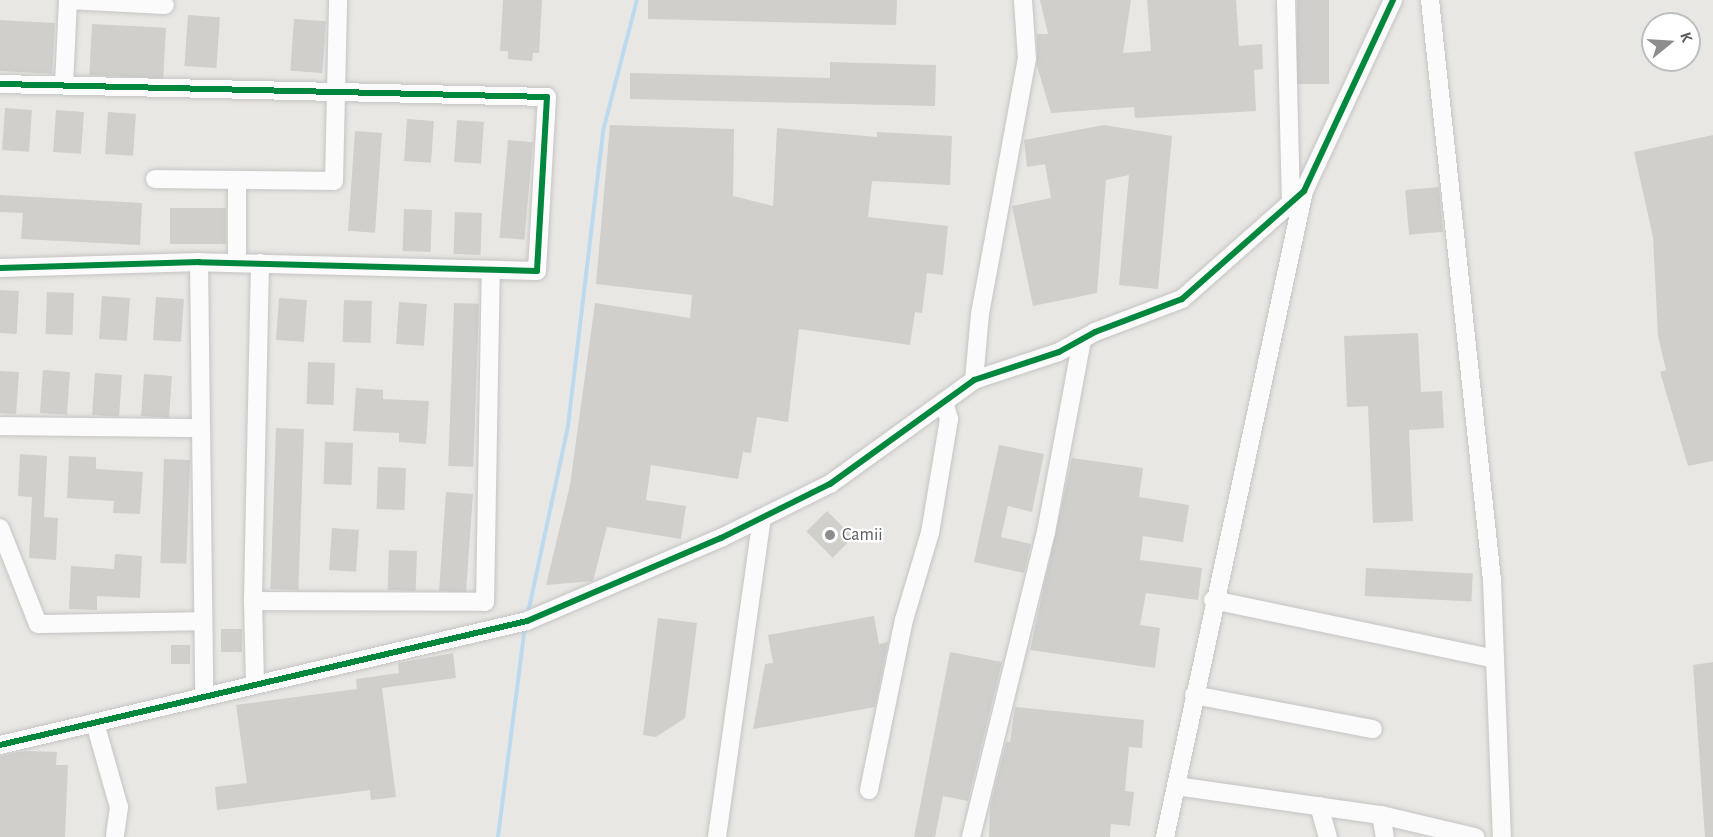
<!DOCTYPE html>
<style>
body{margin:0}
#map{position:relative;width:1713px;height:837px;overflow:hidden;background:#e9e7e3;font-family:"Alegreya Sans",sans-serif}
div>[style]{position:absolute}
.stream>*{height:4px;margin:-2px;padding:0 2px;transform-origin:2px;border-radius:2px;background:#bcdaef}
.building>*{inset:0;background:#d0cfcc;transform-origin:0 0}
.roads{filter:drop-shadow(0 0 2px #c5c4c4) drop-shadow(0 0 2px #c5c4c4)}
.minor>*{height:18px;margin:-9px;padding:0 9px;transform-origin:9px;border-radius:9px;background:#fcfbfb}
.cycleway>*{height:6px;margin:-3px;padding:0 3px;transform-origin:3px;border-radius:3px;background:#00873e}
.dots>*{width:16px;height:16px;translate:-50% -50%;box-sizing:border-box;border:3px solid #fff;border-radius:50%}
span{translate:-50% -50%;white-space:nowrap;text-align:center;line-height:1.15;-webkit-text-stroke:4.5px #fff;paint-order:stroke}
.poi-label{font-size:18px;color:#5a5d60}
.left{translate:0 -50%;text-align:left}
.north{position:absolute;left:1641px;top:12px;width:60px;height:60px;box-sizing:border-box;background:#fff;border:2px solid #bdbebf;border-radius:50%;rotate:72deg;font-size:16px;font-weight:700;line-height:24px;text-align:center;color:#5a5d60}
.north::after{content:'';display:block;margin:auto;width:21px;height:27px;background:#8c8d8e;clip-path:polygon(50% 0,100% 100%,50% 72%,0 100%)}
</style>
<div id="map">
<div class="stream">
<div style="left:528px;top:613px;width:191px;rotate:-77.9deg"></div>
<div style="left:568px;top:426px;width:297px;rotate:-83.2deg"></div>
<div style="left:603px;top:131px;width:135px;rotate:-75.5deg"></div>
<div style="left:498px;top:837px;width:212px;rotate:-82.7deg"></div>
</div>
<div class="building">
<div style="clip-path:polygon(503px 0,542px 0,539px 53px,533px 53px,532px 61px,508px 59px,508px 51px,500px 51px)"></div>
<div style="clip-path:polygon(648px 0,897px 0,896px 25px,648px 19px)"></div>
<div style="clip-path:polygon(1040px 0,1131px 0,1123px 53px,1151px 51px,1147px 0,1236px 0,1239px 46px,1262px 44px,1263px 69px,1254px 70px,1256px 111px,1135px 118px,1134px 107px,1051px 113px,1037px 66px,1037px 34px,1048px 34px)"></div>
<div style="left:1297px;top:0;width:32px;height:84px"></div>
<div style="left:188px;top:15px;width:32px;height:51px;rotate:4deg"></div>
<div style="left:294px;top:19px;width:32px;height:52px;rotate:4deg"></div>
<div style="left:0;top:20px;width:55px;height:51px;rotate:3deg"></div>
<div style="left:92px;top:24px;width:74px;height:51px;rotate:3deg"></div>
<div style="clip-path:polygon(830px 62px,936px 65px,935px 106px,630px 99px,630px 73px,830px 78px)"></div>
<div style="left:5px;top:108px;width:27px;height:42px;rotate:4deg"></div>
<div style="left:56px;top:110px;width:28px;height:42px;rotate:4deg"></div>
<div style="left:108px;top:112px;width:28px;height:42px;rotate:4deg"></div>
<div style="left:407px;top:119px;width:27px;height:42px;rotate:4deg"></div>
<div style="left:457px;top:120px;width:27px;height:42px;rotate:4deg"></div>
<div style="clip-path:polygon(610px 125px,734px 129px,733px 196px,773px 206px,777px 128px,877px 137px,877px 132px,952px 136px,950px 185px,872px 181px,868px 217px,948px 226px,943px 275px,927px 273px,922px 313px,915px 312px,910px 345px,799px 329px,788px 422px,757px 417px,751px 453px,743px 452px,738px 479px,651px 465px,646px 500px,686px 506px,681px 539px,607px 527px,593px 581px,546px 585px,570px 485px,595px 303px,690px 318px,692px 295px,596px 284px)"></div>
<div style="clip-path:polygon(1104px 125px,1172px 136px,1158px 289px,1119px 285px,1129px 175px,1106px 180px,1097px 293px,1033px 306px,1012px 206px,1051px 198px,1045px 164px,1027px 167px,1024px 140px)"></div>
<div style="left:355px;top:131px;width:27px;height:100px;rotate:4deg"></div>
<div style="clip-path:polygon(1713px 135px,1713px 461px,1688px 466px,1660px 372px,1666px 370px,1658px 336px,1653px 237px,1634px 152px)"></div>
<div style="left:508px;top:140px;width:25px;height:98px;rotate:5deg"></div>
<div style="left:1439px;top:187px;width:45px;height:34px;rotate:85deg"></div>
<div style="clip-path:polygon(0 195px,142px 203px,140px 245px,21px 239px,23px 213px,0 212px)"></div>
<div style="left:170px;top:208px;width:56px;height:36px"></div>
<div style="left:404px;top:209px;width:28px;height:42px;rotate:2deg"></div>
<div style="left:455px;top:212px;width:27px;height:42px;rotate:2deg"></div>
<div style="left:0;top:290px;width:19px;height:43px;rotate:3deg"></div>
<div style="left:47px;top:292px;width:27px;height:42px;rotate:2deg"></div>
<div style="left:102px;top:296px;width:28px;height:43px;rotate:4deg"></div>
<div style="left:156px;top:297px;width:28px;height:43px;rotate:4deg"></div>
<div style="left:279px;top:298px;width:28px;height:42px;rotate:4deg"></div>
<div style="left:344px;top:300px;width:28px;height:42px;rotate:2deg"></div>
<div style="left:399px;top:302px;width:28px;height:42px;rotate:4deg"></div>
<div style="left:454px;top:303px;width:25px;height:163px;rotate:2deg"></div>
<div style="clip-path:polygon(1418px 333px,1421px 392px,1442px 391px,1444px 428px,1409px 430px,1413px 521px,1373px 523px,1368px 406px,1347px 407px,1344px 336px)"></div>
<div style="left:308px;top:362px;width:27px;height:42px;rotate:2deg"></div>
<div style="left:43px;top:370px;width:27px;height:43px;rotate:4deg"></div>
<div style="clip-path:polygon(0 371px,19px 372px,16px 414px,0 413px)"></div>
<div style="left:95px;top:373px;width:27px;height:42px;rotate:4deg"></div>
<div style="left:144px;top:374px;width:28px;height:42px;rotate:4deg"></div>
<div style="clip-path:polygon(356px 388px,383px 390px,383px 399px,429px 401px,426px 444px,399px 442px,399px 433px,353px 431px)"></div>
<div style="left:276px;top:428px;width:28px;height:161px;rotate:2deg"></div>
<div style="left:325px;top:442px;width:28px;height:42px;rotate:2deg"></div>
<div style="clip-path:polygon(999px 445px,1044px 454px,1032px 512px,1008px 506px,1001px 537px,1031px 544px,1024px 573px,974px 562px)"></div>
<div style="clip-path:polygon(20px 454px,47px 456px,44px 517px,58px 518px,56px 560px,29px 558px,32px 497px,18px 496px)"></div>
<div style="clip-path:polygon(69px 456px,96px 457px,96px 469px,143px 472px,140px 514px,113px 513px,114px 501px,67px 498px)"></div>
<div style="clip-path:polygon(1072px 458px,1143px 468px,1139px 497px,1189px 505px,1183px 542px,1143px 536px,1140px 560px,1202px 568px,1198px 600px,1146px 593px,1140px 625px,1160px 628px,1155px 668px,1030px 650px)"></div>
<div style="left:164px;top:459px;width:26px;height:104px;rotate:2deg"></div>
<div style="left:378px;top:467px;width:28px;height:42px;rotate:2deg"></div>
<div style="left:446px;top:492px;width:27px;height:99px;rotate:4deg"></div>
<div style="left:827px;top:511px;width:37px;height:29px;rotate:45deg"></div>
<div style="left:332px;top:528px;width:27px;height:42px;rotate:4deg"></div>
<div style="left:389px;top:550px;width:28px;height:40px;rotate:2deg"></div>
<div style="clip-path:polygon(115px 554px,142px 556px,140px 598px,97px 596px,97px 610px,69px 609px,71px 566px,114px 569px)"></div>
<div style="left:1366px;top:568px;width:107px;height:28px;rotate:3deg"></div>
<div style="clip-path:polygon(874px 616px,879px 644px,888px 642px,875px 707px,753px 729px,765px 664px,773px 663px,768px 635px)"></div>
<div style="clip-path:polygon(658px 618px,697px 623px,685px 718px,656px 737px,643px 735px)"></div>
<div style="left:221px;top:629px;width:21px;height:23px"></div>
<div style="left:171px;top:645px;width:19px;height:19px"></div>
<div style="clip-path:polygon(950px 652px,1002px 662px,968px 801px,943px 796px,935px 837px,914px 837px)"></div>
<div style="clip-path:polygon(453px 653px,456px 678px,382px 688px,396px 797px,371px 800px,370px 790px,217px 810px,215px 787px,247px 783px,236px 705px,357px 689px,356px 679px,399px 673px,398px 663px)"></div>
<div style="clip-path:polygon(1713px 662px,1713px 837px,1705px 837px,1693px 665px)"></div>
<div style="clip-path:polygon(1015px 707px,1144px 720px,1142px 748px,1129px 747px,1125px 791px,1134px 792px,1130px 826px,1111px 824px,1110px 837px,989px 837px,990px 806px,1006px 742px,1010px 742px)"></div>
<div style="clip-path:polygon(25px 751px,57px 752px,56px 765px,68px 765px,65px 837px,0 837px,0 756px)"></div>
</div>
<div class="roads">
<div class="minor">
<div style="left:68px;top:0;width:97px;rotate:3deg"></div>
<div style="left:1286px;top:0;width:203px;rotate:88.6deg"></div>
<div style="left:1430px;top:0;width:583px;rotate:83.9deg"></div>
<div style="left:1492px;top:580px;width:257px;rotate:87.8deg"></div>
<div style="left:0;top:84px;width:547px;rotate:1.36deg"></div>
<div style="left:547px;top:97px;width:174px;rotate:93.3deg"></div>
<div style="left:537px;top:271px;width:338px;rotate:-178.5deg"></div>
<div style="left:199px;top:262px;width:199px;rotate:178.3deg"></div>
<div style="left:64px;top:85px;width:85px;rotate:-87.3deg"></div>
<div style="left:155px;top:179px;width:179px;rotate:0.6deg"></div>
<div style="left:334px;top:181px;width:181px;rotate:-88.7deg"></div>
<div style="left:237px;top:180px;width:83px;rotate:90deg"></div>
<div style="left:199px;top:262px;width:434px;rotate:89.3deg"></div>
<div style="left:260px;top:263px;width:338px;rotate:91.2deg"></div>
<div style="left:253px;top:601px;width:232px;rotate:0.2deg"></div>
<div style="left:485px;top:602px;width:332px;rotate:-89deg"></div>
<div style="left:974px;top:380px;width:66px;rotate:-84.8deg"></div>
<div style="left:980px;top:314px;width:259px;rotate:-79.6deg"></div>
<div style="left:1027px;top:59px;width:59px;rotate:-93.9deg"></div>
<div style="left:0;top:426px;width:201px;rotate:0.6deg"></div>
<div style="left:0;top:528px;width:103px;rotate:68.4deg"></div>
<div style="left:38px;top:624px;width:165px;rotate:-1deg"></div>
<div style="left:1213px;top:600px;width:288px;rotate:11.8deg"></div>
<div style="left:253px;top:601px;width:83px;rotate:88.6deg"></div>
<div style="left:1194px;top:695px;width:182px;rotate:10.8deg"></div>
<div style="left:95px;top:723px;width:87px;rotate:74.1deg"></div>
<div style="left:119px;top:807px;width:30px;rotate:98deg"></div>
<div style="left:0;top:745px;width:541px;rotate:-13.24deg"></div>
<div style="left:527px;top:621px;width:211px;rotate:-23.2deg"></div>
<div style="left:721px;top:538px;width:122px;rotate:-26.4deg"></div>
<div style="left:830px;top:484px;width:178px;rotate:-35.8deg"></div>
<div style="left:974px;top:380px;width:89px;rotate:-18.2deg"></div>
<div style="left:1059px;top:352px;width:41px;rotate:-29.1deg"></div>
<div style="left:1095px;top:332px;width:93px;rotate:-20.8deg"></div>
<div style="left:1182px;top:299px;width:163px;rotate:-41.5deg"></div>
<div style="left:1304px;top:191px;width:211px;rotate:-65deg"></div>
<div style="left:1176px;top:786px;width:207px;rotate:8.1deg"></div>
<div style="left:1381px;top:815px;width:97px;rotate:13.2deg"></div>
<div style="left:869px;top:790px;width:174px;rotate:-78.4deg"></div>
<div style="left:904px;top:620px;width:91px;rotate:-73.4deg"></div>
<div style="left:930px;top:533px;width:116px;rotate:-80.5deg"></div>
<div style="left:949px;top:419px;width:18px;rotate:-106deg"></div>
<div style="left:1319px;top:806px;width:32px;rotate:74deg"></div>
<div style="left:1381px;top:815px;width:22px;rotate:80deg"></div>
<div style="left:717px;top:837px;width:322px;rotate:-82deg"></div>
<div style="left:971px;top:837px;width:314px;rotate:-76.2deg"></div>
<div style="left:1046px;top:532px;width:196px;rotate:-79.4deg"></div>
<div style="left:1165px;top:837px;width:661px;rotate:-77.86deg"></div>
</div>
</div>
<div class="cycleway">
<div style="left:0;top:84px;width:547px;rotate:1.36deg"></div>
<div style="left:547px;top:97px;width:174px;rotate:93.3deg"></div>
<div style="left:537px;top:271px;width:338px;rotate:-178.5deg"></div>
<div style="left:199px;top:262px;width:199px;rotate:178.3deg"></div>
<div style="left:0;top:745px;width:541px;rotate:-13.24deg"></div>
<div style="left:527px;top:621px;width:211px;rotate:-23.2deg"></div>
<div style="left:721px;top:538px;width:122px;rotate:-26.4deg"></div>
<div style="left:830px;top:484px;width:178px;rotate:-35.8deg"></div>
<div style="left:974px;top:380px;width:89px;rotate:-18.2deg"></div>
<div style="left:1059px;top:352px;width:41px;rotate:-29.1deg"></div>
<div style="left:1095px;top:332px;width:93px;rotate:-20.8deg"></div>
<div style="left:1182px;top:299px;width:163px;rotate:-41.5deg"></div>
<div style="left:1304px;top:191px;width:211px;rotate:-65deg"></div>
</div>
<div class="dots">
<div style="left:830px;top:535px;background:#8c8d8e"></div>
</div>
<div class="poi-label">
<span class="left" style="left:842px;top:535px">Camii</span>
</div>
<div class="north">K</div>
</div>
